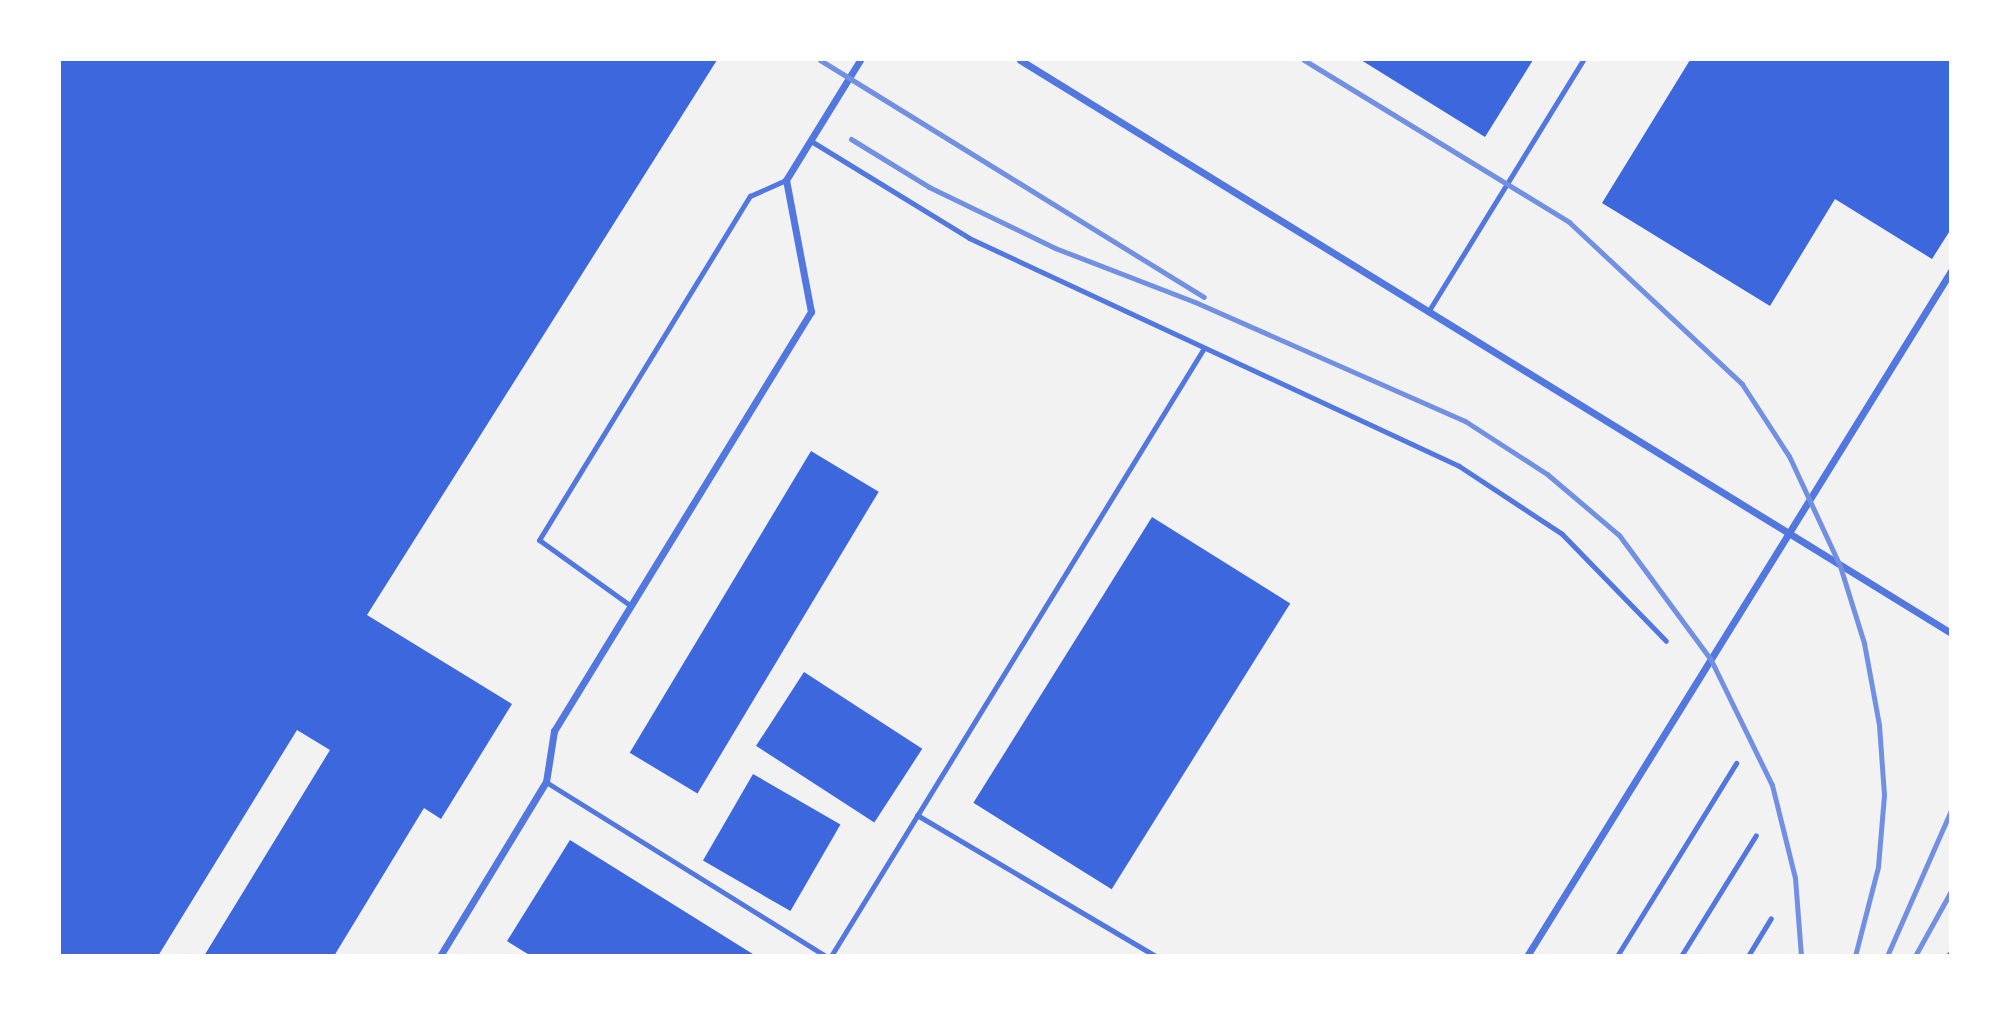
<!DOCTYPE html>
<style>
body{margin:0}
#map{position:relative;width:2010px;height:1015px;overflow:hidden;background:#f2f2f2;font-family:Georgia,serif}
div>[style]{position:absolute}
.building>*{inset:0;background:#3d67dc;transform-origin:0 0}
.service>*{height:5px;margin:-2.5px;padding:0 2.5px;transform-origin:2.5px;border-radius:2.5px;background:#5277de}
.minor>*{height:7px;margin:-3.5px;padding:0 3.5px;transform-origin:3.5px;border-radius:3.5px;background:#5277de}
.rail>*{height:5px;margin:-2.5px;padding:0 2.5px;transform-origin:2.5px;border-radius:2.5px;background:#7290e2}
span{translate:-50% -50%;white-space:nowrap;text-align:center;line-height:1.15;-webkit-text-stroke:5px #fff;paint-order:stroke}
.frame{position:absolute;inset:0;border:61px solid #fff;pointer-events:none}
</style>
<div id="map">
<div class="building">
<div style="clip-path:polygon(60px 60px,717px 60px,367px 615px,512px 704px,441px 819px,424px 808px,334px 956px,204px 956px,330px 750px,297px 730px,158px 956px,60px 956px)"></div>
<div style="clip-path:polygon(1361px 60px,1533px 60px,1485px 137px)"></div>
<div style="clip-path:polygon(1690px 60px,1951px 60px,1951px 229px,1932px 259px,1835px 199px,1770px 306px,1602px 203px)"></div>
<div style="left:811px;top:451px;width:79px;height:352px;rotate:31deg"></div>
<div style="left:1152px;top:517px;width:163px;height:337px;rotate:32deg"></div>
<div style="left:804px;top:672px;width:141px;height:88px;rotate:33deg"></div>
<div style="left:753px;top:774px;width:101px;height:100px;rotate:30deg"></div>
<div style="clip-path:polygon(570px 840px,756px 956px,531px 956px,507px 941px)"></div>
</div>
<div class="service">
<div style="left:811px;top:141px;width:185px;rotate:31.5deg"></div>
<div style="left:969px;top:238px;width:540px;rotate:24.95deg"></div>
<div style="left:1459px;top:466px;width:123px;rotate:33.4deg"></div>
<div style="left:1562px;top:534px;width:149px;rotate:45.8deg"></div>
<div style="left:1428px;top:312px;width:296px;rotate:-58.4deg"></div>
<div style="left:631px;top:606px;width:113px;rotate:-144.3deg"></div>
<div style="left:539px;top:540px;width:404px;rotate:-58.5deg"></div>
<div style="left:750px;top:196px;width:39px;rotate:-24deg"></div>
<div style="left:546px;top:782px;width:330px;rotate:31.9deg"></div>
<div style="left:917px;top:815px;width:277px;rotate:30.6deg"></div>
<div style="left:831px;top:956px;width:713px;rotate:-58.47deg"></div>
<div style="left:1617px;top:956px;width:227px;rotate:-58.3deg"></div>
<div style="left:1681px;top:956px;width:142px;rotate:-58.2deg"></div>
<div style="left:1748px;top:956px;width:44px;rotate:-58.8deg"></div>
</div>
<div class="minor">
<div style="left:1020px;top:60px;width:1093px;rotate:31.61deg"></div>
<div style="left:440px;top:956px;width:204px;rotate:-58.7deg"></div>
<div style="left:546px;top:782px;width:52px;rotate:-81.1deg"></div>
<div style="left:554px;top:731px;width:492px;rotate:-58.5deg"></div>
<div style="left:811px;top:312px;width:134px;rotate:-100.7deg"></div>
<div style="left:786px;top:180px;width:141px;rotate:-58.3deg"></div>
<div style="left:1527px;top:956px;width:806px;rotate:-58.24deg"></div>
</div>
<div class="rail">
<div style="left:820px;top:60px;width:451px;rotate:31.7deg"></div>
<div style="left:1304px;top:60px;width:311px;rotate:31.4deg"></div>
<div style="left:1569px;top:222px;width:237px;rotate:43.1deg"></div>
<div style="left:1742px;top:384px;width:86px;rotate:56.9deg"></div>
<div style="left:1789px;top:456px;width:121px;rotate:65.1deg"></div>
<div style="left:1840px;top:566px;width:81px;rotate:72.7deg"></div>
<div style="left:1864px;top:643px;width:83px;rotate:79.6deg"></div>
<div style="left:1879px;top:725px;width:70px;rotate:85.9deg"></div>
<div style="left:1884px;top:795px;width:72px;rotate:94.8deg"></div>
<div style="left:1878px;top:867px;width:92px;rotate:104.5deg"></div>
<div style="left:851px;top:139px;width:92px;rotate:31.6deg"></div>
<div style="left:929px;top:187px;width:140px;rotate:25.8deg"></div>
<div style="left:1055px;top:248px;width:150px;rotate:21.1deg"></div>
<div style="left:1195px;top:302px;width:295px;rotate:23.8deg"></div>
<div style="left:1465px;top:421px;width:98px;rotate:32.9deg"></div>
<div style="left:1547px;top:474px;width:94px;rotate:40.3deg"></div>
<div style="left:1619px;top:535px;width:155px;rotate:53.6deg"></div>
<div style="left:1711px;top:660px;width:139px;rotate:64deg"></div>
<div style="left:1772px;top:785px;width:96px;rotate:76.1deg"></div>
<div style="left:1795px;top:878px;width:78px;rotate:85.6deg"></div>
<div style="left:1887px;top:956px;width:159px;rotate:-66.3deg"></div>
<div style="left:1915px;top:956px;width:74px;rotate:-61deg"></div>
<div style="left:1947px;top:956px;width:6px;rotate:-45deg"></div>
</div>
<div class="frame"></div>
</div>
